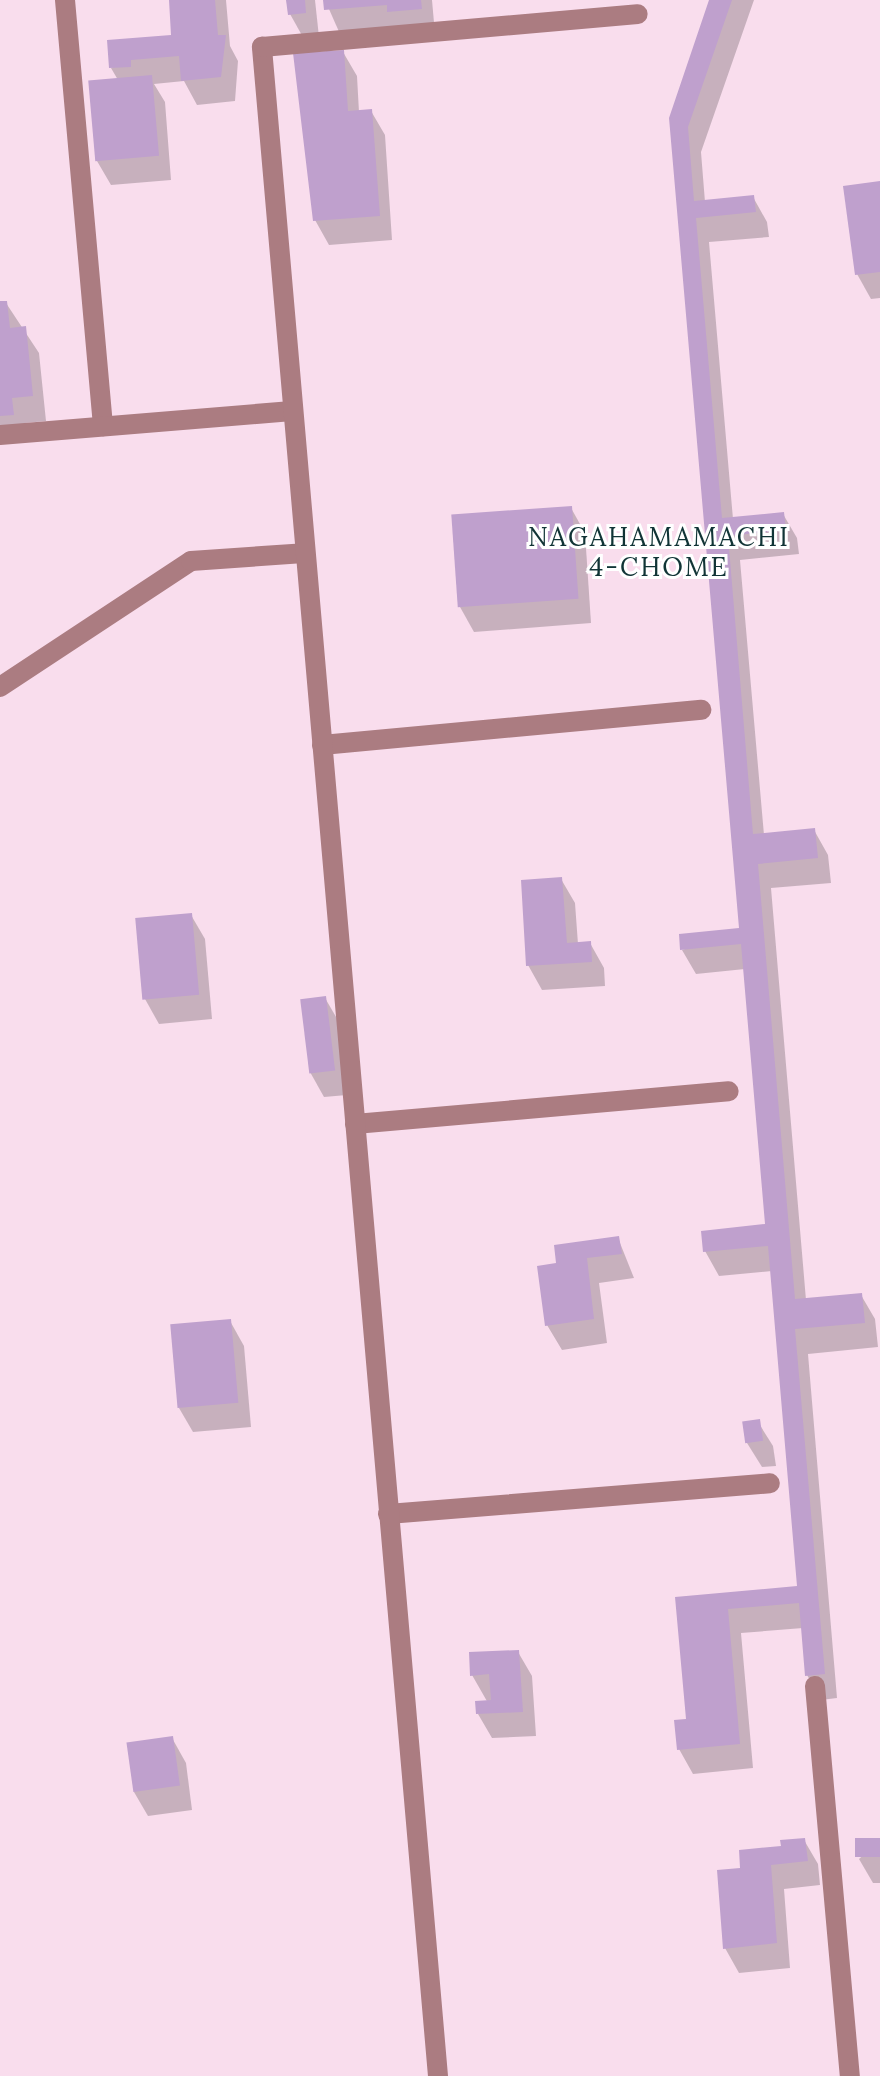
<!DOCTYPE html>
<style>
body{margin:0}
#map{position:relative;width:880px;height:2076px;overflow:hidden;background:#f9dded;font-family:Lora,serif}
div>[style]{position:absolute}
.shadow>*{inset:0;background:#0003}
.building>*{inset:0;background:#bfa0cd;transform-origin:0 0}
.lane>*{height:20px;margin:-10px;padding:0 10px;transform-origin:10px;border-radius:10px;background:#ab7c81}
span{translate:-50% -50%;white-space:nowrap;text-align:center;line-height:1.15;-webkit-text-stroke:6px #fff;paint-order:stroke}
.neighbourhood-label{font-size:26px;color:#113436;letter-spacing:2px}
</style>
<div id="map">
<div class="shadow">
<div style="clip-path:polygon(171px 0,226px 0,230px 46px,238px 61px,235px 101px,197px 105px,184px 81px,154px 84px,165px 102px,171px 180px,111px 185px,97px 161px,118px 80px,111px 68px,173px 37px)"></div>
<div style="clip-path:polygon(288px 0,315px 0,319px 37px,304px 39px,290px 14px)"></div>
<div style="clip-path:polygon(325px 0,432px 0,435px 34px,340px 34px)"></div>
<div style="clip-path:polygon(711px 0,754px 0,701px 152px,705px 202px,753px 197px,767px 222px,769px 237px,709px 242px,733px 519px,783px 514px,797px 538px,799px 554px,740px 560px,764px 835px,814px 830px,828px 855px,831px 883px,771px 888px,806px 1300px,861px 1295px,875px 1319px,878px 1347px,808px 1354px,837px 1698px,821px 1700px,807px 1675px,803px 1628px,741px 1633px,753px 1768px,693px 1774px,679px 1749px,688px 1721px,678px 1599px,799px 1587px,772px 1271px,719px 1276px,705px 1251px,768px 1226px,745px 969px,696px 974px,682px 950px,741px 930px,671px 119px)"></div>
<div style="clip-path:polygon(343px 52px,357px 76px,359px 112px,371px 111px,385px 135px,392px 240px,329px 245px,315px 220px)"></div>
<div style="clip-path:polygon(880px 183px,880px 298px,871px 299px,857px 274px)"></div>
<div style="clip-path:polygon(0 303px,6px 303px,39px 353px,46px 421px,25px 423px,27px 439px,0 442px)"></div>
<div style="clip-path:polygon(571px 508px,585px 533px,591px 623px,474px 632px,460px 607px)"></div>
<div style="clip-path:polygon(561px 879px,575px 903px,578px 944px,590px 943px,604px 968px,605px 986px,542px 990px,528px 965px)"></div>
<div style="clip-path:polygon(191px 915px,205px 939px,212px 1019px,159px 1024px,145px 999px)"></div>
<div style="clip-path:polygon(325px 998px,339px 1022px,347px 1095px,324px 1097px,310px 1072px)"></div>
<div style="clip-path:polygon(618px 1238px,634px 1278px,599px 1283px,607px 1343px,562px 1350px,547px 1325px,558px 1265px)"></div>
<div style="clip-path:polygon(230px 1321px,244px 1346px,251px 1427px,193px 1432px,179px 1408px)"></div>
<div style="clip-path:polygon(758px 1422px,773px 1446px,776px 1466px,762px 1467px,747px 1443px,744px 1423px)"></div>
<div style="clip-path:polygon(518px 1652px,532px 1676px,536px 1736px,492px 1738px,478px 1714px,488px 1703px,472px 1675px)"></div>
<div style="clip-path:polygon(172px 1738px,186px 1763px,192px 1810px,148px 1816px,134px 1792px)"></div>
<div style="clip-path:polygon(804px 1840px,818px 1864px,820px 1885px,784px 1889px,790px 1968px,739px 1973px,725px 1948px,742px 1870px)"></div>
<div style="clip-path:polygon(880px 1840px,880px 1883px,873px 1883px,859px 1859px)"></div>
</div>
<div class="building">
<div style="clip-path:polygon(169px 0,215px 0,218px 35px,226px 35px,221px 77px,181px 81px,179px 56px,131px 60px,131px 67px,109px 68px,107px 40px,171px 35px)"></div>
<div style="clip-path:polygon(286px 0,305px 0,306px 13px,288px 15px)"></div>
<div style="clip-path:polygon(323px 0,421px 0,422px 9px,387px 12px,387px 5px,324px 10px)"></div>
<div style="clip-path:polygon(709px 0,732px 0,688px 127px,694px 201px,754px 195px,756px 212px,696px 218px,722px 518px,784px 512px,786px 530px,728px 536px,753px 834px,815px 828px,818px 858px,758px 864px,795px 1299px,862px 1293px,865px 1323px,795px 1329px,825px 1674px,805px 1676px,799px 1603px,728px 1609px,740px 1744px,677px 1750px,674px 1720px,686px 1719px,675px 1597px,797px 1586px,768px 1246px,703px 1252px,701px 1231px,765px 1224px,741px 944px,680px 950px,679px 934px,739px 928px,669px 118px)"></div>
<div style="clip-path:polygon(344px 50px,348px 111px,372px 109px,380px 216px,313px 221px,293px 53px)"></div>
<div style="left:152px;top:75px;width:81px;height:64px;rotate:85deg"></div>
<div style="clip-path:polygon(880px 181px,880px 272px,855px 275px,843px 186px)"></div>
<div style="clip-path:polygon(0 301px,7px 301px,10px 328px,26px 326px,33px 396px,12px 398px,14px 415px,0 416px)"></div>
<div style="left:572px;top:506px;width:93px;height:121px;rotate:86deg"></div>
<div style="clip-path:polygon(562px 877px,567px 943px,591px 941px,592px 962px,526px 966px,521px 880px)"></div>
<div style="left:192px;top:913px;width:82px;height:57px;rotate:85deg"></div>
<div style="left:326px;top:996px;width:75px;height:26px;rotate:83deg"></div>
<div style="clip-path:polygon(619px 1236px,622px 1254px,587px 1258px,594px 1319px,545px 1326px,537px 1266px,556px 1263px,554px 1245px)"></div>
<div style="left:231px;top:1319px;width:84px;height:61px;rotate:85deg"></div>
<div style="left:760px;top:1419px;width:22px;height:18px;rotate:82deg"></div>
<div style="clip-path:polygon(519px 1650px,523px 1712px,476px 1714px,475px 1701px,491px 1700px,489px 1674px,470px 1676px,469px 1652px)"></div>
<div style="left:173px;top:1736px;width:50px;height:47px;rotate:82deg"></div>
<div style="clip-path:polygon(805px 1838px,808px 1861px,771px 1865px,777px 1943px,723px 1949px,717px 1870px,740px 1868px,739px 1850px,781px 1846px,780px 1840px)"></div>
<div style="left:880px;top:1838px;width:19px;height:25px;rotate:90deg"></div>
</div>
<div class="lane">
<div style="left:65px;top:0;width:428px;rotate:84.9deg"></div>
<div style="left:0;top:435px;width:293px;rotate:-4.7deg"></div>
<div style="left:0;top:687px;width:229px;rotate:-33.4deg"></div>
<div style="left:191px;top:561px;width:113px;rotate:-4deg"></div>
<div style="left:322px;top:745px;width:381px;rotate:-5.3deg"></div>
<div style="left:355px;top:1124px;width:375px;rotate:-5deg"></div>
<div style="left:388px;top:1514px;width:383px;rotate:-4.6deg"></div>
<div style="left:815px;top:1686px;width:392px;rotate:84.9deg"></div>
<div style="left:438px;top:2076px;width:2037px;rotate:-94.96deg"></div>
<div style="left:262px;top:47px;width:377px;rotate:-5deg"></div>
</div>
<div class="neighbourhood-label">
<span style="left:659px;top:552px">NAGAHAMAMACHI<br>4-CHOME</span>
</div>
</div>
